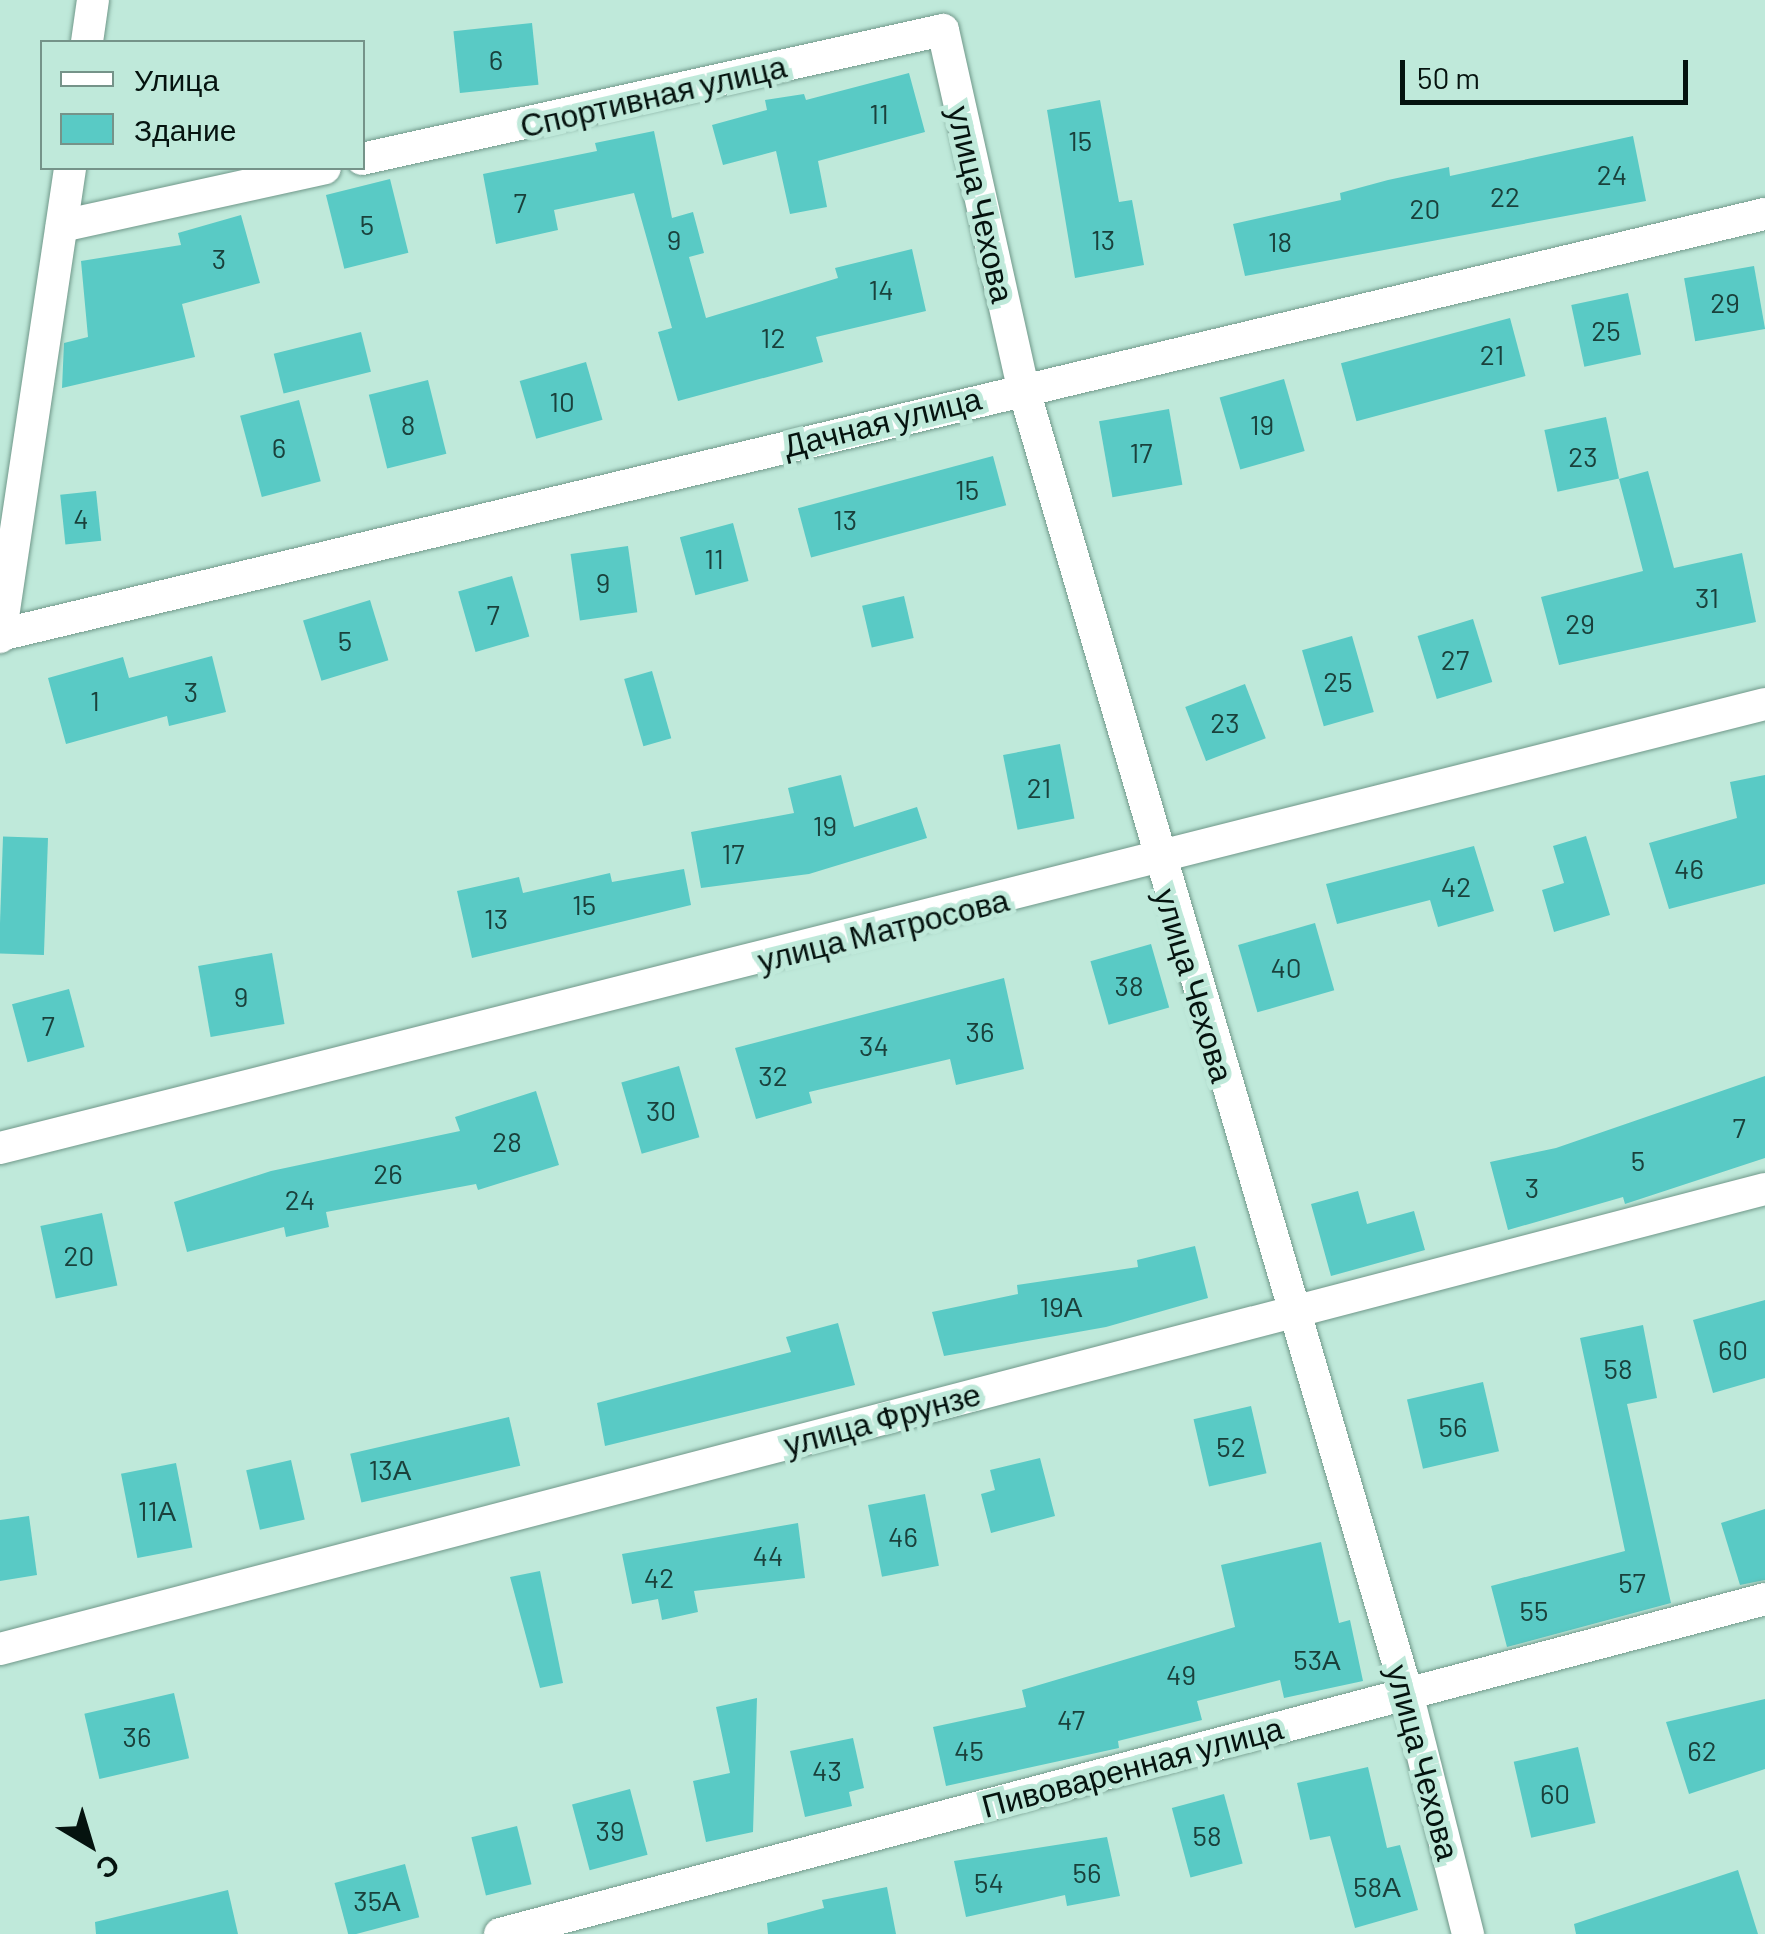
<!DOCTYPE html>
<meta charset="utf-8">
<style>
body{margin:0}
#map{position:relative;width:1765px;height:1934px;overflow:hidden;background:#bfe9da;font-family:Barlow,sans-serif}
div>[style]{position:absolute}
.building>*{inset:0;background:#59cac5;transform-origin:0 0}
.roads{filter:drop-shadow(0 0 2px #70988a) drop-shadow(0 0 2px #70988a)}
.street>*{height:32px;margin:-16px;padding:0 16px;transform-origin:16px;border-radius:16px;background:#fff}
span{translate:-50% -50%;white-space:nowrap;text-align:center;line-height:1.15;-webkit-text-stroke:10px #bfe9da;paint-order:stroke}
.number-label{font-size:28px;color:#1a413c}
.number-label span{-webkit-text-stroke-width:0}
.street-label{font-size:32px;color:#05130f}
.legend{position:absolute;left:40px;top:40px;width:325px;height:130px;box-sizing:border-box;background:#bfe9da;border:2px solid #759389;margin:0;padding:12px 18px;list-style:none;font-size:30px;color:#05130f}
.legend li{display:flex;align-items:center;gap:20px;height:50px}
.legend b{width:50px;border:2px solid #759389}
.north{position:absolute;left:40px;top:1794px;width:100px;height:100px;-webkit-text-stroke:8px #bfe9da;paint-order:stroke;rotate:142deg;font-size:28px;font-weight:700;line-height:40px;text-align:center;color:#05130f}
.north::after{content:'';display:block;margin:auto;width:35px;height:45px;background:#05130f;clip-path:polygon(50% 0,100% 100%,50% 72%,0 100%)}
.scale{position:absolute;left:1400px;top:60px;width:288px;height:45px;box-sizing:border-box;border:5px solid #05130f;border-top:0;padding-left:12px;font-size:30px;line-height:35px;white-space:nowrap;color:#05130f;-webkit-text-stroke:8px #bfe9da;paint-order:stroke}
</style>
<div id="map">
<div class="building">
<div style="left:532px;top:23px;width:62px;height:79px;rotate:84deg"></div>
<div style="clip-path:polygon(909px 73px,925px 132px,818px 161px,827px 207px,790px 214px,776px 151px,723px 165px,712px 125px,767px 110px,765px 100px,804px 94px,806px 100px)"></div>
<div style="clip-path:polygon(1100px 100px,1119px 202px,1132px 200px,1144px 265px,1075px 278px,1047px 110px)"></div>
<div style="clip-path:polygon(654px 131px,672px 218px,693px 212px,704px 253px,689px 257px,706px 318px,838px 278px,835px 268px,912px 249px,926px 311px,816px 337px,823px 362px,678px 401px,658px 332px,672px 328px,634px 193px,554px 210px,558px 230px,496px 244px,483px 174px,597px 151px,595px 143px)"></div>
<div style="clip-path:polygon(1633px 136px,1646px 201px,1245px 276px,1233px 224px,1341px 200px,1340px 193px,1388px 180px,1449px 167px,1450px 176px)"></div>
<div style="left:390px;top:179px;width:76px;height:66px;rotate:76deg"></div>
<div style="clip-path:polygon(241px 215px,260px 283px,182px 304px,195px 357px,62px 388px,64px 343px,88px 337px,81px 261px,181px 245px,178px 233px)"></div>
<div style="left:1754px;top:266px;width:64px;height:71px;rotate:80deg"></div>
<div style="left:1628px;top:293px;width:63px;height:58px;rotate:78deg"></div>
<div style="left:1510px;top:318px;width:60px;height:175px;rotate:75deg"></div>
<div style="left:361px;top:332px;width:41px;height:90px;rotate:76deg"></div>
<div style="left:586px;top:362px;width:60px;height:69px;rotate:74deg"></div>
<div style="left:1284px;top:379px;width:75px;height:67px;rotate:74deg"></div>
<div style="left:428px;top:380px;width:76px;height:61px;rotate:76deg"></div>
<div style="left:299px;top:400px;width:84px;height:61px;rotate:75deg"></div>
<div style="left:1169px;top:409px;width:77px;height:71px;rotate:80deg"></div>
<div style="left:1606px;top:417px;width:63px;height:63px;rotate:78deg"></div>
<div style="left:993px;top:456px;width:51px;height:202px;rotate:75deg"></div>
<div style="clip-path:polygon(1648px 471px,1674px 568px,1742px 553px,1756px 622px,1559px 665px,1541px 597px,1643px 571px,1619px 479px)"></div>
<div style="left:96px;top:491px;width:50px;height:36px;rotate:84deg"></div>
<div style="left:733px;top:523px;width:60px;height:55px;rotate:75deg"></div>
<div style="left:628px;top:546px;width:67px;height:58px;rotate:82deg"></div>
<div style="left:512px;top:576px;width:63px;height:56px;rotate:74deg"></div>
<div style="left:904px;top:596px;width:43px;height:43px;rotate:77deg"></div>
<div style="left:370px;top:600px;width:63px;height:70px;rotate:73deg"></div>
<div style="left:1473px;top:619px;width:66px;height:58px;rotate:73deg"></div>
<div style="left:1352px;top:636px;width:79px;height:52px;rotate:74deg"></div>
<div style="clip-path:polygon(212px 656px,226px 712px,169px 726px,167px 716px,66px 744px,48px 678px,123px 657px,129px 678px)"></div>
<div style="left:652px;top:671px;width:70px;height:29px;rotate:74deg"></div>
<div style="left:1245px;top:684px;width:58px;height:64px;rotate:69deg"></div>
<div style="left:1060px;top:744px;width:76px;height:58px;rotate:79deg"></div>
<div style="clip-path:polygon(841px 775px,854px 827px,917px 807px,927px 838px,809px 874px,701px 888px,691px 832px,794px 813px,788px 788px)"></div>
<div style="clip-path:polygon(1765px 775px,1765px 884px,1669px 909px,1649px 843px,1737px 818px,1730px 782px)"></div>
<div style="clip-path:polygon(1586px 836px,1610px 915px,1554px 932px,1542px 890px,1564px 883px,1553px 846px)"></div>
<div style="left:48px;top:838px;width:117px;height:45px;rotate:92deg"></div>
<div style="clip-path:polygon(1474px 846px,1494px 911px,1438px 927px,1430px 900px,1337px 924px,1326px 884px)"></div>
<div style="clip-path:polygon(684px 869px,691px 905px,472px 958px,457px 891px,519px 877px,523px 893px,610px 873px,612px 882px)"></div>
<div style="left:1315px;top:923px;width:70px;height:80px;rotate:74deg"></div>
<div style="left:1151px;top:944px;width:66px;height:63px;rotate:74deg"></div>
<div style="left:272px;top:953px;width:72px;height:75px;rotate:80deg"></div>
<div style="clip-path:polygon(1004px 978px,1024px 1069px,956px 1085px,950px 1059px,809px 1092px,812px 1103px,756px 1119px,735px 1048px)"></div>
<div style="left:69px;top:989px;width:60px;height:59px;rotate:75deg"></div>
<div style="left:679px;top:1066px;width:74px;height:60px;rotate:74deg"></div>
<div style="clip-path:polygon(1765px 1076px,1765px 1158px,1625px 1204px,1623px 1197px,1508px 1230px,1490px 1162px,1556px 1148px)"></div>
<div style="clip-path:polygon(536px 1091px,559px 1165px,478px 1190px,476px 1184px,326px 1212px,329px 1227px,286px 1237px,284px 1227px,187px 1252px,174px 1202px,271px 1171px,460px 1131px,455px 1117px)"></div>
<div style="clip-path:polygon(1358px 1191px,1367px 1224px,1414px 1211px,1425px 1250px,1331px 1276px,1311px 1204px)"></div>
<div style="left:102px;top:1213px;width:74px;height:63px;rotate:78deg"></div>
<div style="clip-path:polygon(1195px 1246px,1208px 1298px,1106px 1327px,944px 1356px,932px 1312px,1018px 1294px,1017px 1285px,1138px 1267px,1137px 1260px)"></div>
<div style="clip-path:polygon(1765px 1300px,1765px 1378px,1713px 1393px,1693px 1320px)"></div>
<div style="clip-path:polygon(838px 1323px,855px 1385px,605px 1446px,597px 1403px,791px 1352px,786px 1337px)"></div>
<div style="clip-path:polygon(1643px 1325px,1657px 1398px,1627px 1404px,1671px 1603px,1507px 1647px,1491px 1586px,1625px 1551px,1580px 1338px)"></div>
<div style="left:1483px;top:1382px;width:71px;height:78px;rotate:77deg"></div>
<div style="left:1251px;top:1406px;width:69px;height:59px;rotate:77deg"></div>
<div style="left:509px;top:1417px;width:50px;height:163px;rotate:77deg"></div>
<div style="clip-path:polygon(1040px 1458px,1055px 1516px,991px 1533px,981px 1494px,995px 1490px,990px 1470px)"></div>
<div style="left:291px;top:1460px;width:61px;height:46px;rotate:77deg"></div>
<div style="left:176px;top:1463px;width:86px;height:56px;rotate:79deg"></div>
<div style="left:925px;top:1494px;width:73px;height:58px;rotate:79deg"></div>
<div style="clip-path:polygon(1765px 1509px,1765px 1580px,1740px 1585px,1721px 1523px)"></div>
<div style="clip-path:polygon(29px 1516px,37px 1575px,0 1581px,0 1520px)"></div>
<div style="clip-path:polygon(798px 1523px,805px 1578px,694px 1591px,698px 1612px,662px 1620px,658px 1599px,632px 1604px,622px 1554px)"></div>
<div style="clip-path:polygon(1321px 1542px,1339px 1623px,1350px 1620px,1363px 1681px,1284px 1698px,1280px 1680px,1197px 1701px,1202px 1720px,1118px 1741px,1119px 1748px,946px 1786px,933px 1727px,1026px 1707px,1022px 1690px,1235px 1627px,1221px 1565px)"></div>
<div style="clip-path:polygon(540px 1571px,563px 1683px,540px 1688px,510px 1577px)"></div>
<div style="left:174px;top:1693px;width:67px;height:92px;rotate:77deg"></div>
<div style="clip-path:polygon(757px 1698px,753px 1832px,706px 1842px,693px 1781px,730px 1773px,716px 1707px)"></div>
<div style="clip-path:polygon(1765px 1699px,1765px 1769px,1689px 1794px,1666px 1722px)"></div>
<div style="clip-path:polygon(853px 1738px,864px 1788px,849px 1792px,852px 1806px,805px 1817px,790px 1751px)"></div>
<div style="left:1578px;top:1747px;width:78px;height:66px;rotate:77deg"></div>
<div style="clip-path:polygon(1368px 1767px,1387px 1848px,1400px 1845px,1418px 1910px,1355px 1928px,1330px 1836px,1310px 1840px,1297px 1783px)"></div>
<div style="left:630px;top:1789px;width:68px;height:60px;rotate:75deg"></div>
<div style="left:1224px;top:1794px;width:72px;height:54px;rotate:75deg"></div>
<div style="left:517px;top:1826px;width:60px;height:47px;rotate:76deg"></div>
<div style="clip-path:polygon(1107px 1837px,1120px 1896px,1067px 1906px,1065px 1895px,966px 1917px,954px 1861px)"></div>
<div style="left:405px;top:1864px;width:55px;height:73px;rotate:75deg"></div>
<div style="clip-path:polygon(1738px 1870px,1758px 1934px,1576px 1934px,1574px 1924px)"></div>
<div style="clip-path:polygon(887px 1887px,896px 1934px,768px 1934px,767px 1923px,824px 1908px,822px 1900px)"></div>
<div style="clip-path:polygon(228px 1890px,238px 1934px,96px 1934px,95px 1922px)"></div>
</div>
<div class="roads">
<div class="street">
<div style="left:87px;top:42px;width:42px;rotate:-81.9deg"></div>
<div style="left:362px;top:159px;width:595px;rotate:-12.52deg"></div>
<div style="left:943px;top:30px;width:366px;rotate:77.4deg"></div>
<div style="left:1023px;top:387px;width:1361px;rotate:73.62deg"></div>
<div style="left:1407px;top:1693px;width:249px;rotate:75.8deg"></div>
<div style="left:62px;top:226px;width:269px;rotate:-12.4deg"></div>
<div style="left:0;top:635px;width:1815px;rotate:-13.42deg"></div>
<div style="left:0;top:637px;width:474px;rotate:-81.5deg"></div>
<div style="left:0;top:1148px;width:1820px;rotate:-14.12deg"></div>
<div style="left:0;top:1649px;width:1824px;rotate:-14.61deg"></div>
<div style="left:500px;top:1934px;width:1309px;rotate:-14.83deg"></div>
</div>
</div>
<div class="number-label">
<span style="left:496px;top:59px">6</span>
<span style="left:879px;top:113px">11</span>
<span style="left:1080px;top:140px">15</span>
<span style="left:1612px;top:174px">24</span>
<span style="left:1505px;top:196px">22</span>
<span style="left:520px;top:202px">7</span>
<span style="left:1425px;top:208px">20</span>
<span style="left:367px;top:224px">5</span>
<span style="left:674px;top:239px">9</span>
<span style="left:1103px;top:239px">13</span>
<span style="left:1280px;top:241px">18</span>
<span style="left:219px;top:258px">3</span>
<span style="left:881px;top:289px">14</span>
<span style="left:1725px;top:302px">29</span>
<span style="left:1606px;top:330px">25</span>
<span style="left:773px;top:337px">12</span>
<span style="left:1492px;top:354px">21</span>
<span style="left:562px;top:401px">10</span>
<span style="left:408px;top:424px">8</span>
<span style="left:1262px;top:424px">19</span>
<span style="left:279px;top:447px">6</span>
<span style="left:1141px;top:452px">17</span>
<span style="left:1583px;top:456px">23</span>
<span style="left:967px;top:489px">15</span>
<span style="left:81px;top:518px">4</span>
<span style="left:845px;top:519px">13</span>
<span style="left:714px;top:558px">11</span>
<span style="left:603px;top:582px">9</span>
<span style="left:1707px;top:597px">31</span>
<span style="left:493px;top:614px">7</span>
<span style="left:1580px;top:623px">29</span>
<span style="left:345px;top:640px">5</span>
<span style="left:1455px;top:659px">27</span>
<span style="left:1338px;top:681px">25</span>
<span style="left:191px;top:691px">3</span>
<span style="left:95px;top:700px">1</span>
<span style="left:1225px;top:722px">23</span>
<span style="left:1039px;top:787px">21</span>
<span style="left:825px;top:825px">19</span>
<span style="left:733px;top:853px">17</span>
<span style="left:1689px;top:868px">46</span>
<span style="left:1456px;top:886px">42</span>
<span style="left:584px;top:904px">15</span>
<span style="left:496px;top:918px">13</span>
<span style="left:1286px;top:967px">40</span>
<span style="left:1129px;top:985px">38</span>
<span style="left:241px;top:996px">9</span>
<span style="left:48px;top:1025px">7</span>
<span style="left:980px;top:1031px">36</span>
<span style="left:874px;top:1045px">34</span>
<span style="left:773px;top:1075px">32</span>
<span style="left:661px;top:1110px">30</span>
<span style="left:1739px;top:1127px">7</span>
<span style="left:507px;top:1141px">28</span>
<span style="left:1638px;top:1160px">5</span>
<span style="left:388px;top:1173px">26</span>
<span style="left:1532px;top:1187px">3</span>
<span style="left:300px;top:1199px">24</span>
<span style="left:79px;top:1255px">20</span>
<span style="left:1061px;top:1306px">19А</span>
<span style="left:1733px;top:1349px">60</span>
<span style="left:1618px;top:1368px">58</span>
<span style="left:1453px;top:1426px">56</span>
<span style="left:1231px;top:1446px">52</span>
<span style="left:390px;top:1469px">13А</span>
<span style="left:157px;top:1510px">11А</span>
<span style="left:903px;top:1536px">46</span>
<span style="left:768px;top:1555px">44</span>
<span style="left:659px;top:1577px">42</span>
<span style="left:1632px;top:1582px">57</span>
<span style="left:1534px;top:1610px">55</span>
<span style="left:1317px;top:1659px">53А</span>
<span style="left:1181px;top:1674px">49</span>
<span style="left:1071px;top:1719px">47</span>
<span style="left:137px;top:1736px">36</span>
<span style="left:969px;top:1750px">45</span>
<span style="left:1702px;top:1750px">62</span>
<span style="left:827px;top:1770px">43</span>
<span style="left:1555px;top:1793px">60</span>
<span style="left:610px;top:1830px">39</span>
<span style="left:1207px;top:1835px">58</span>
<span style="left:1087px;top:1872px">56</span>
<span style="left:989px;top:1882px">54</span>
<span style="left:1377px;top:1886px">58А</span>
<span style="left:377px;top:1900px">35А</span>
</div>
<div class="street-label">
<span style="left:653px;top:95px;rotate:-13deg">Спортивная улица</span>
<span style="left:982px;top:204px;rotate:77deg">улица Чехова</span>
<span style="left:882px;top:421px;rotate:-14deg">Дачная улица</span>
<span style="left:883px;top:929px;rotate:-14deg">улица Матросова</span>
<span style="left:1195px;top:985px;rotate:73deg">улица Чехова</span>
<span style="left:882px;top:1418px;rotate:-15deg">улица Фрунзе</span>
<span style="left:1424px;top:1762px;rotate:75deg">улица Чехова</span>
<span style="left:1132px;top:1766px;rotate:-15deg">Пивоваренная улица</span>
</div>
<ul class="legend">
<li><b style="height:12px;background:#fff"></b>Улица</li>
<li><b style="height:28px;background:#59cac5"></b>Здание</li>
</ul>
<div class="north">С</div>
<div class="scale">50 m</div>
</div>
